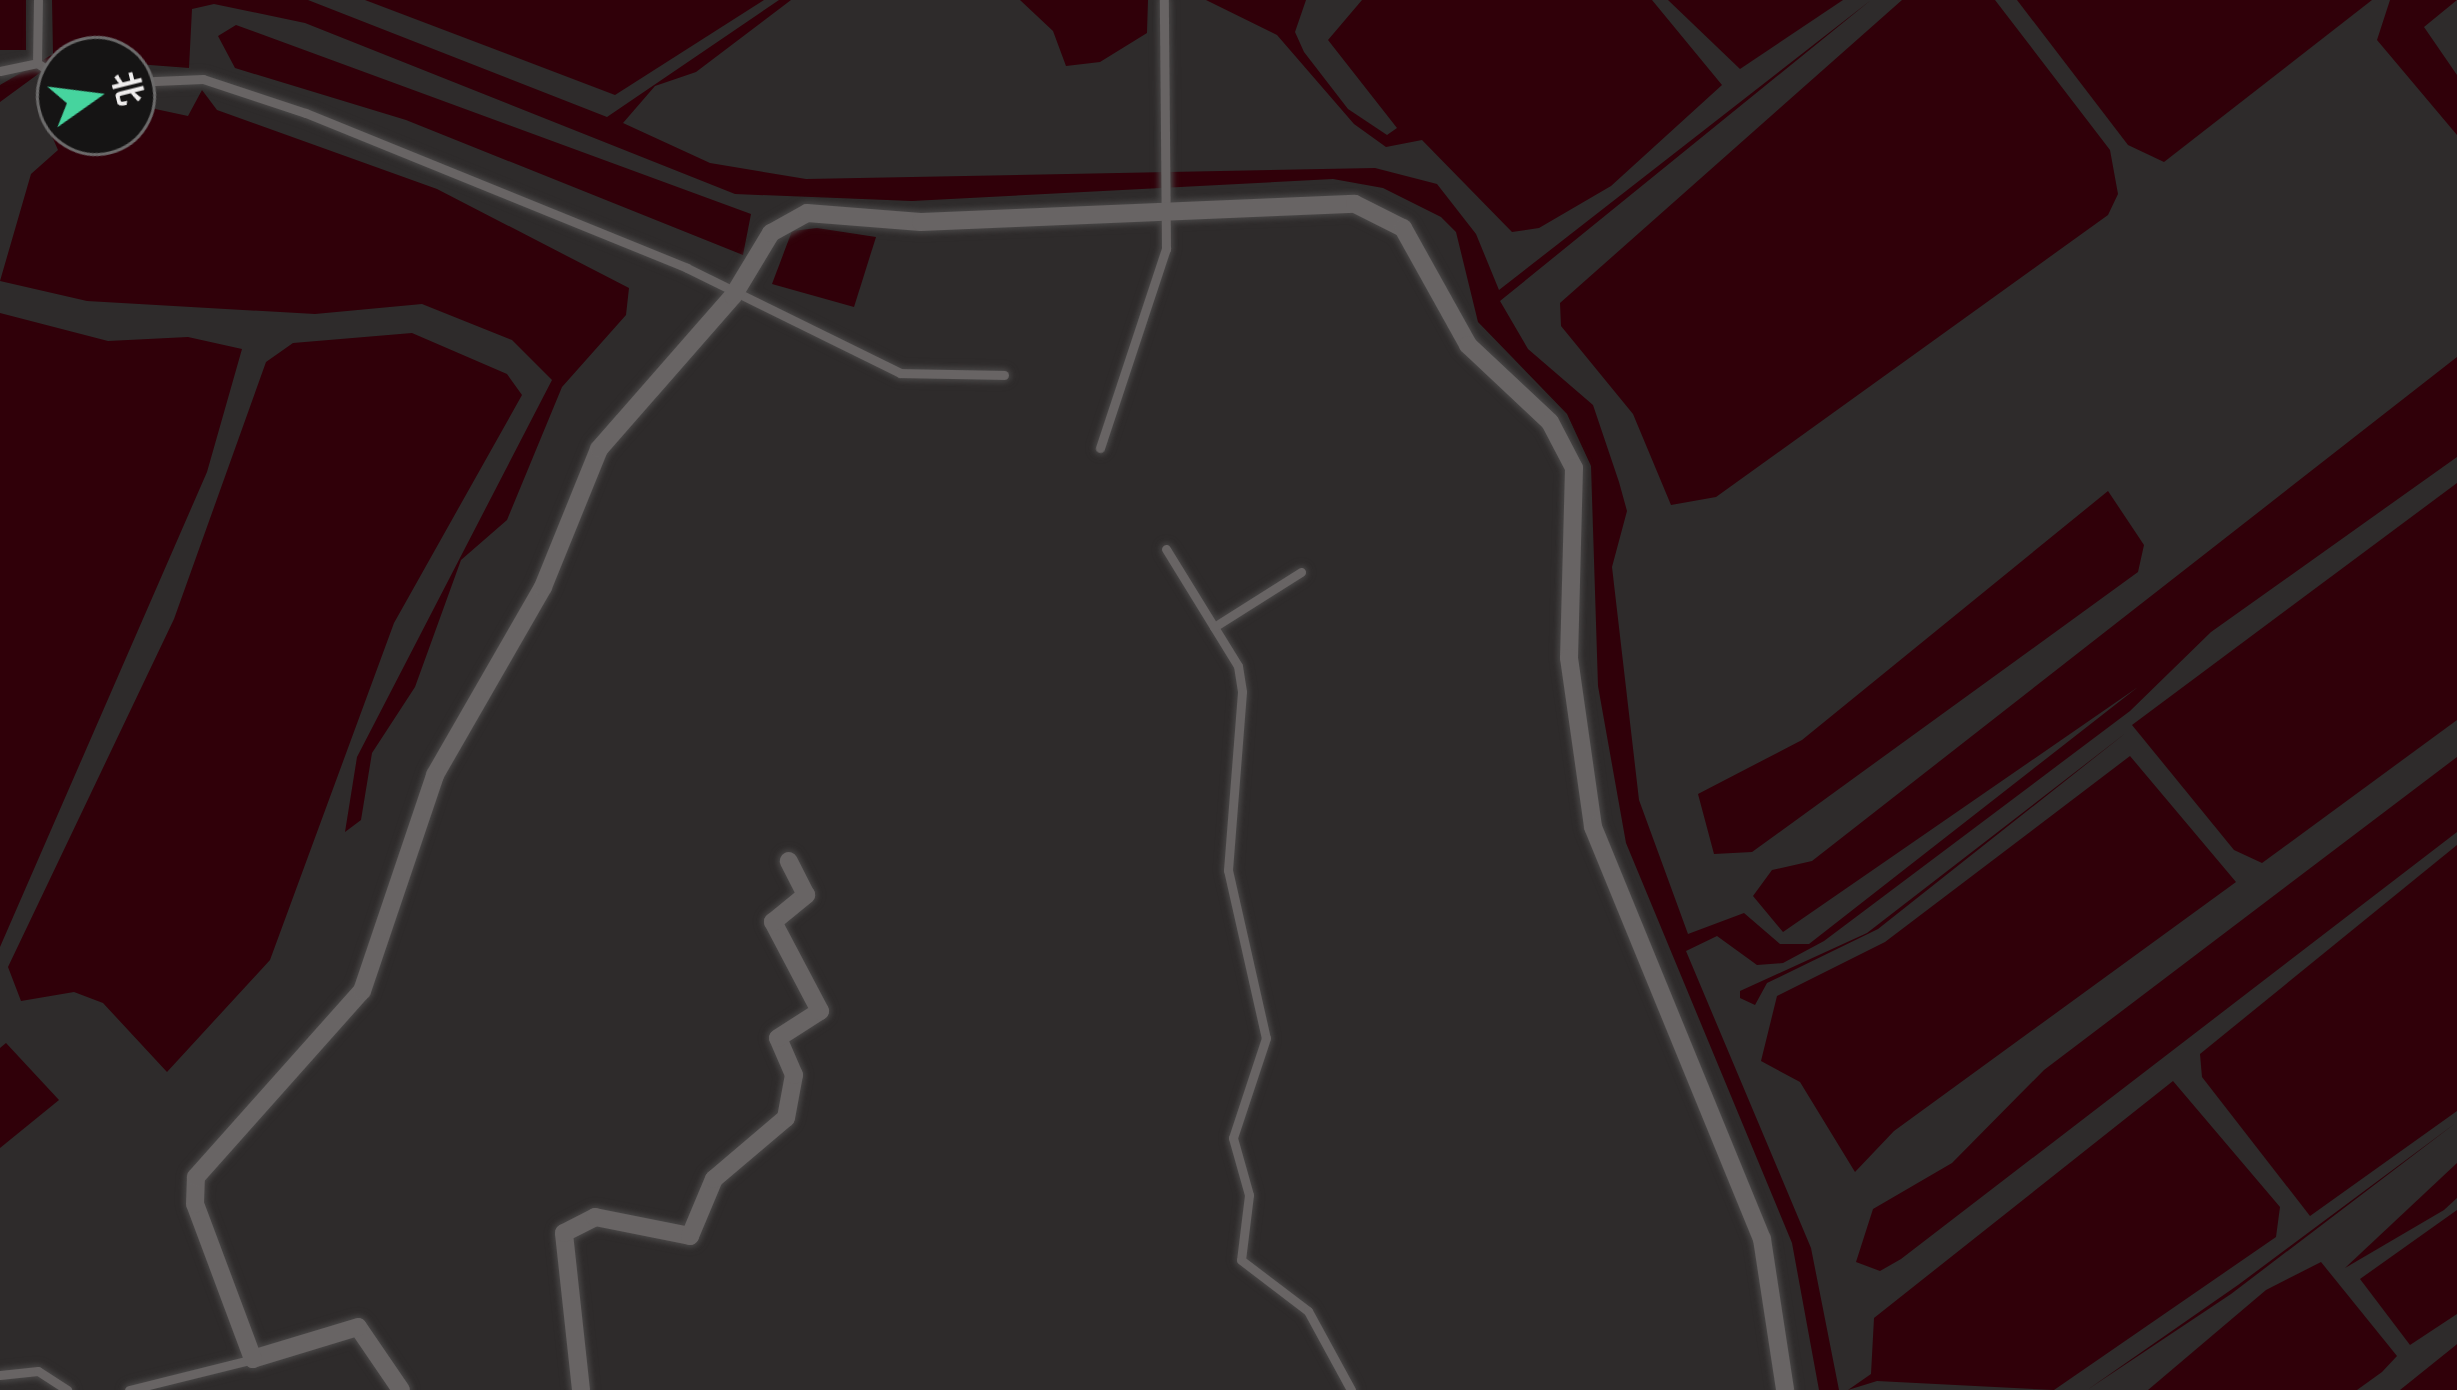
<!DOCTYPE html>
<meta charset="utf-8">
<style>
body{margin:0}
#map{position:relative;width:2457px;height:1390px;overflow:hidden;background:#2e2b2b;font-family:"Noto Sans","Noto Sans SC",sans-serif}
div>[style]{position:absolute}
.water>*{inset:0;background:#300009;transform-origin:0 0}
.roads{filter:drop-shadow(0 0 3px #4a4848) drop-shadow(0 0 3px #4a4848)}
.lane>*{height:9px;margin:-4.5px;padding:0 4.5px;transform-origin:4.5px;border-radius:4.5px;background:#686464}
.street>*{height:18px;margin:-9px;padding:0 9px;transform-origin:9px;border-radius:9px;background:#686464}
span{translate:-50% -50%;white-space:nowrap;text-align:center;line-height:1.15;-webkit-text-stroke:12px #151414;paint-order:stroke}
.north{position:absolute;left:36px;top:36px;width:120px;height:120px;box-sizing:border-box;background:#151414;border:3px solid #6c6b6b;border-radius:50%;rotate:76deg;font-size:33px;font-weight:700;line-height:48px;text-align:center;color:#efeded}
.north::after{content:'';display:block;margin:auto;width:42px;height:54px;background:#46d49e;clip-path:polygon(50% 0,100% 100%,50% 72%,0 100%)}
</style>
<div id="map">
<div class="water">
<div style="left:0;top:0;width:26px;height:50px"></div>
<div style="clip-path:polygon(52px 0,308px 0,607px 117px,779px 0,791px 0,696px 72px,655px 86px,623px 123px,710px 163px,806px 179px,1375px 168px,1437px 184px,1476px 234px,1499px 290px,1871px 0,1500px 301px,1528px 349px,1593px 405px,1619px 482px,1627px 511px,1612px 567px,1639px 800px,1688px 934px,1744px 913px,1780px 944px,1809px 944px,2138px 687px,1783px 932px,1753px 896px,1772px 870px,1812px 861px,2457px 357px,2457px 457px,2211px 632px,2130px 711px,1824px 941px,1783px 963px,1757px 965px,1717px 936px,1686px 951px,1811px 1248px,1839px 1390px,1819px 1390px,1792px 1243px,1626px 843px,1598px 686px,1591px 466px,1567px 414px,1478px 322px,1456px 232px,1441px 217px,1383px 188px,1333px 179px,912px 201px,735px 194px,305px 23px,214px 4px,192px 9px,189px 68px,60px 58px,0 102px,0 85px,53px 54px)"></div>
<div style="clip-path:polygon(365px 0,764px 0,615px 95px)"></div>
<div style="clip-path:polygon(1020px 0,1148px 0,1147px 33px,1100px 62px,1066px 66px,1053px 31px)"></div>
<div style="clip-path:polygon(1206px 0,1306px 0,1295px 32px,1304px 52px,1348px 109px,1387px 135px,1397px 128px,1328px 40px,1362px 0,1652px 0,1722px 85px,1611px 186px,1539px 228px,1512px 232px,1422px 140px,1386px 147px,1354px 124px,1277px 35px)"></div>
<div style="clip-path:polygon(1668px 0,1843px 0,1740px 69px)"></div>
<div style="clip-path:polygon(1902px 0,1995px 0,2110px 150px,2118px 194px,2108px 215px,1716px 497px,1671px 505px,1633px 414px,1561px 326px,1560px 303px)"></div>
<div style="clip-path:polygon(2017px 0,2372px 0,2164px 162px,2128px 145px)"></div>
<div style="clip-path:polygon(2390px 0,2457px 0,2424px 27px,2457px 75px,2457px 135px,2377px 40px)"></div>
<div style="clip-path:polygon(236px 25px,751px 214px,743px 255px,406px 120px,235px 68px,218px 36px)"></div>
<div style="clip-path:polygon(202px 90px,217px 110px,437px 189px,629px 288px,626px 315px,562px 387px,507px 520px,461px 560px,415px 687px,372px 753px,361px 820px,345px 832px,357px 757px,552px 380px,512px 340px,422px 304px,315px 314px,87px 301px,0 281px,31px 174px,58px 150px,51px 134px,132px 132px,132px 104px,188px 116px)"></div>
<div style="clip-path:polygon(817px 228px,876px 237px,854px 307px,772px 284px,792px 231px)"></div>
<div style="clip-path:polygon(0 313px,108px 341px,188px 337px,242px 349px,207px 472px,0 947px)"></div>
<div style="clip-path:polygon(412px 333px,507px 374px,522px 395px,394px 623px,270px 960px,167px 1072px,103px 1003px,74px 992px,21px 1001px,8px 967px,174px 619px,266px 362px,293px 343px)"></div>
<div style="clip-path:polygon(2457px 483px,2457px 720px,2262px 863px,2234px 850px,2132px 725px)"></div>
<div style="clip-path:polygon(2108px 491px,2144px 545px,2138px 572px,1752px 852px,1714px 854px,1698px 794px,1802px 740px)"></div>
<div style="clip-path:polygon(2127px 732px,1878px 929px,1767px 983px,1755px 1005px,1740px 998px,1740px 991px,1867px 933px)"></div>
<div style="clip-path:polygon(2130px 756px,2236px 882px,1894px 1131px,1855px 1172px,1800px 1082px,1761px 1061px,1777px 996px,1885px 942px)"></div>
<div style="clip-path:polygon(2457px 757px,2457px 832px,1901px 1259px,1880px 1271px,1856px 1262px,1873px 1209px,1952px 1163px,2044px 1070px)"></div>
<div style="clip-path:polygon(2457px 845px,2457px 1111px,2310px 1216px,2202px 1077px,2200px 1054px)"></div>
<div style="clip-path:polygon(6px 1043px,59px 1100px,0 1148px,0 1048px)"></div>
<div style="clip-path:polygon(2173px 1081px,2280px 1207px,2276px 1237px,2054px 1390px,1877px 1381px,1848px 1390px,1871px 1374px,1874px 1318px)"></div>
<div style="clip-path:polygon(2457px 1122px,2231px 1294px,2087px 1390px,2238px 1285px)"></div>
<div style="clip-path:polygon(2457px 1163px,2457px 1198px,2444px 1210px,2345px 1268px)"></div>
<div style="clip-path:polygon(2457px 1210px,2457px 1314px,2410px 1345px,2360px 1279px)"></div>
<div style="clip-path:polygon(2321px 1262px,2397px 1356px,2382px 1372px,2357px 1390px,2148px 1390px,2266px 1290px)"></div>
<div style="clip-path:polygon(2457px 1344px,2457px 1390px,2400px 1390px,2456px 1345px)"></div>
</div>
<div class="roads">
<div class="lane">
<div style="left:37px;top:63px;width:27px;rotate:33deg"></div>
<div style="left:0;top:71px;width:38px;rotate:-12deg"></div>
<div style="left:37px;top:63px;width:63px;rotate:-89.1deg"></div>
<div style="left:132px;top:82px;width:71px;rotate:-2.4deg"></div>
<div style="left:203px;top:79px;width:108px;rotate:18.3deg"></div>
<div style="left:306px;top:113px;width:411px;rotate:22.1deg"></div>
<div style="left:687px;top:268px;width:237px;rotate:26.2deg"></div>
<div style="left:900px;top:373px;width:104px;rotate:1.1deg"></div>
<div style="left:1100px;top:448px;width:210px;rotate:-71.7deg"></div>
<div style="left:1166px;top:249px;width:249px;rotate:-90.5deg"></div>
<div style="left:1166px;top:549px;width:137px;rotate:58.4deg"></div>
<div style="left:1238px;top:666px;width:26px;rotate:81deg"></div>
<div style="left:1242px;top:692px;width:179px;rotate:94.5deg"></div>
<div style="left:1228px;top:870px;width:172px;rotate:77.3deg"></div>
<div style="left:1266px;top:1038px;width:105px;rotate:108.3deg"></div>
<div style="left:1233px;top:1138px;width:59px;rotate:74.3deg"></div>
<div style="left:1249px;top:1195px;width:65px;rotate:97deg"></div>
<div style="left:1241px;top:1260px;width:84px;rotate:37.3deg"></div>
<div style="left:1308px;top:1311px;width:90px;rotate:61.4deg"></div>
<div style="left:1214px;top:627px;width:103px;rotate:-32.3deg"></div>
<div style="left:0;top:1375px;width:38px;rotate:-6deg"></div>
<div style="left:38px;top:1371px;width:35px;rotate:33deg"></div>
<div style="left:129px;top:1390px;width:128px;rotate:-14deg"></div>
</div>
<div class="street">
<div style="left:401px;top:1390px;width:76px;rotate:-124.3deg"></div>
<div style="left:358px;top:1327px;width:110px;rotate:163.1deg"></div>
<div style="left:253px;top:1359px;width:165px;rotate:-110.5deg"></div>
<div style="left:195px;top:1204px;width:27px;rotate:-88deg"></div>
<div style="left:196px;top:1177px;width:249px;rotate:-48.3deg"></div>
<div style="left:362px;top:991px;width:228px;rotate:-71.3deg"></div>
<div style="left:435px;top:775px;width:217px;rotate:-60.1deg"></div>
<div style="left:543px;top:587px;width:149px;rotate:-67.9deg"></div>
<div style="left:599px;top:449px;width:203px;rotate:-48.8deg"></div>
<div style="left:733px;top:296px;width:74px;rotate:-58.9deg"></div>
<div style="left:771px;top:233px;width:41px;rotate:-29.1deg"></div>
<div style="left:807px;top:213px;width:114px;rotate:4.5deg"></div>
<div style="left:921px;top:222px;width:434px;rotate:-2.4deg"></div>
<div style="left:1355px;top:204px;width:54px;rotate:26.6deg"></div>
<div style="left:1403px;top:228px;width:134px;rotate:60.9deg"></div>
<div style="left:1468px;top:345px;width:112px;rotate:43.2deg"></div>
<div style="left:1550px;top:422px;width:52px;rotate:62.4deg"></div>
<div style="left:1574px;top:468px;width:190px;rotate:91.5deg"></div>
<div style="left:1569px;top:658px;width:171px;rotate:81.9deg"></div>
<div style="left:1593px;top:827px;width:445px;rotate:67.7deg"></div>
<div style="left:1762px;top:1239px;width:153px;rotate:81.3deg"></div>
<div style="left:581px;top:1390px;width:158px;rotate:-96.2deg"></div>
<div style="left:564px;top:1233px;width:35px;rotate:-27deg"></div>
<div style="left:595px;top:1217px;width:97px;rotate:11.3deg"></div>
<div style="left:690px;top:1236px;width:62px;rotate:-67.2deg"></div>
<div style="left:714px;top:1179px;width:94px;rotate:-40.3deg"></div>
<div style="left:786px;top:1118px;width:44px;rotate:-79.5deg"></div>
<div style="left:794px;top:1075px;width:40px;rotate:-113.4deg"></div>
<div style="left:778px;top:1038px;width:50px;rotate:-32.7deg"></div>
<div style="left:820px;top:1011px;width:101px;rotate:-117.8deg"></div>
<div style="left:773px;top:922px;width:43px;rotate:-39.3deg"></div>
<div style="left:806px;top:895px;width:38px;rotate:-117deg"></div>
</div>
</div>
<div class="north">北</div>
</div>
